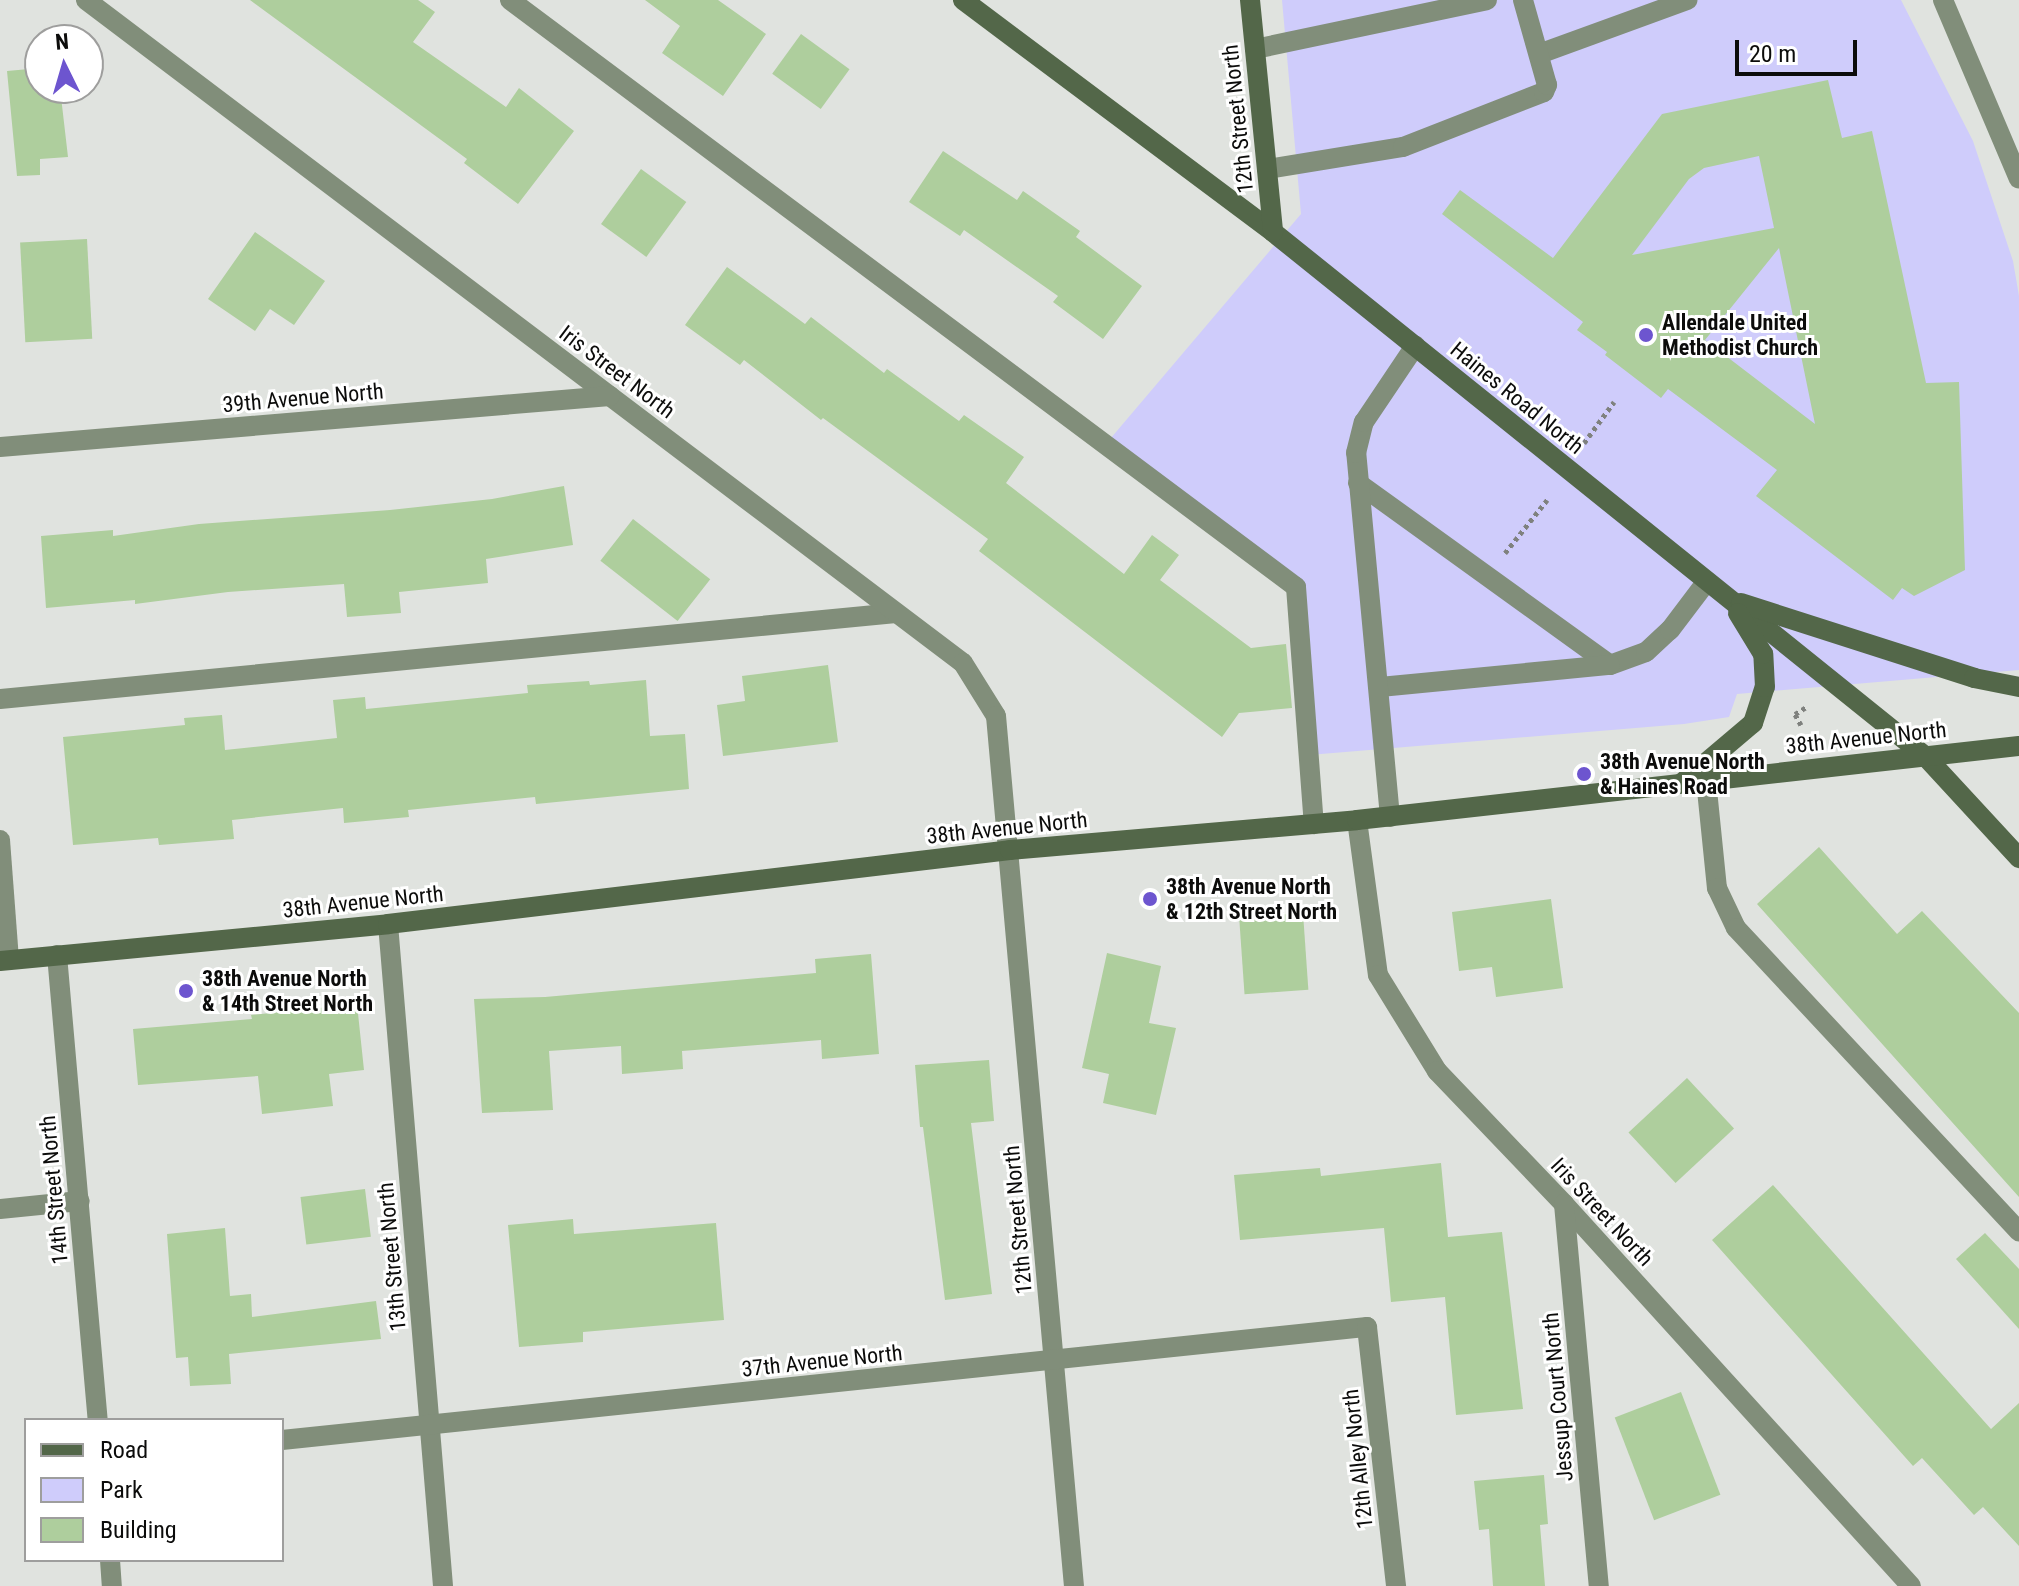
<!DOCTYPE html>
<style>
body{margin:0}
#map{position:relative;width:2019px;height:1586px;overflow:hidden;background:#e0e3df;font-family:"Roboto Condensed",sans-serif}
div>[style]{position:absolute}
.green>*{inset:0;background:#cfccfb}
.building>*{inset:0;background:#aece9d;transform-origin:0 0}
.path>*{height:5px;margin-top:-2.5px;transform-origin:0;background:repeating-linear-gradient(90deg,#7f817e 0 4px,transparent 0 8px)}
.lane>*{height:20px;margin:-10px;padding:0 10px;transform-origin:10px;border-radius:10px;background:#818e7a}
.street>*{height:20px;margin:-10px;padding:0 10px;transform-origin:10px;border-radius:10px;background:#818e7a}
.secondary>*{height:20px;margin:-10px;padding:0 10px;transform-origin:10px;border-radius:10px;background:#536749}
.dots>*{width:22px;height:22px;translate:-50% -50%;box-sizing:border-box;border:4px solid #fff;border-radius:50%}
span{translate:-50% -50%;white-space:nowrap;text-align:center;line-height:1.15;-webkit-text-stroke:6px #fff;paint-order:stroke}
.street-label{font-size:22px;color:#0c0c0b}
.poi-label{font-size:22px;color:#0c0c0b;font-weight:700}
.left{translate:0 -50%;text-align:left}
.legend{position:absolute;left:24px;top:1418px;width:260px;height:144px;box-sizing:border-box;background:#fff;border:2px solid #9e9e9d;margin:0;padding:10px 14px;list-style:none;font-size:24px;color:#0c0c0b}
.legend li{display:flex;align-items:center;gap:16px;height:40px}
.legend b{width:40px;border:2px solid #9e9e9d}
.north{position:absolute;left:24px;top:24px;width:80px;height:80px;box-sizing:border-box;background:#fff;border:2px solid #9e9e9d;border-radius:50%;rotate:355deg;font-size:22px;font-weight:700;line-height:32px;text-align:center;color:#0c0c0b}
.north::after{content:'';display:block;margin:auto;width:28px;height:36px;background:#6d55cf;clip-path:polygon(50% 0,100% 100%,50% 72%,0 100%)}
.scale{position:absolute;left:1735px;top:40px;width:122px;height:36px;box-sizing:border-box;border:4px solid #0c0c0b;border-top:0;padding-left:10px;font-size:24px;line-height:28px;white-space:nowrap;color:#0c0c0b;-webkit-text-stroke:6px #fff;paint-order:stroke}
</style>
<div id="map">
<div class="green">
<div style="clip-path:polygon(1282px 0,1901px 0,1973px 141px,2013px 261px,2019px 296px,2019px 670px,1737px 694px,1729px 717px,1684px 724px,1309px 755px,1296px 587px,1105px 445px,1301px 214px)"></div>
</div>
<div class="building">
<div style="clip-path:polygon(250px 0,418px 0,435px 12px,413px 42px,506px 107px,519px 88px,574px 131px,518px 204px,464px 163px,467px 159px)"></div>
<div style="clip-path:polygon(645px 0,718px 0,766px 34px,723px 96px,662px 53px,680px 26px)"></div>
<div style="left:801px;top:34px;width:60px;height:49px;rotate:36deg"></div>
<div style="clip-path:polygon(40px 68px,40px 88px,60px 88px,68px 157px,40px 159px,40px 175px,17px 176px,7px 71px)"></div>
<div style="clip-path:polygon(evenodd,1828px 80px,1842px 138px,1872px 131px,1926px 383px,1959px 382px,1965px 570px,1914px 596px,1902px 588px,1893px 600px,1756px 496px,1777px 470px,1668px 389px,1661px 398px,1605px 355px,1607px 352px,1577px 330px,1583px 322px,1442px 214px,1460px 190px,1553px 258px,1662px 114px,1828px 80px,1759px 156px,1774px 228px,1632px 255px,1689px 179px,1704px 168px,1759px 156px,1828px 80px,1779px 248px,1815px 424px,1705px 340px,1779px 248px)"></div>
<div style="clip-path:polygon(943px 151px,1017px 200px,1023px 191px,1080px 231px,1076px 237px,1142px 286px,1103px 339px,1053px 302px,1058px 296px,964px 230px,960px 236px,909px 202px)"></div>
<div style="left:641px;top:169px;width:56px;height:68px;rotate:36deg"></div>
<div style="clip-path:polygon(255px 232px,325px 281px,294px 325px,270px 309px,255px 331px,208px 299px)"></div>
<div style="left:87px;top:239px;width:100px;height:67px;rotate:87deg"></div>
<div style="clip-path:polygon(727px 267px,805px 324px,811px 317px,884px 373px,887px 369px,959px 421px,964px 415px,1024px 457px,1006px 483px,1124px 574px,1152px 535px,1179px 555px,1160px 580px,1251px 648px,1286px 644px,1292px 708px,1239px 713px,1222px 737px,979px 551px,988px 539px,823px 418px,821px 420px,744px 360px,740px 365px,685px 325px)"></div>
<div style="clip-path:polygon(564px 486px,573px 545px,486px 559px,488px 583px,399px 592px,401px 613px,347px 617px,344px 584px,228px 592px,135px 604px,135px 600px,46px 608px,41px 536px,113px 530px,113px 536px,199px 524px,390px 510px,492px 499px)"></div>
<div style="left:633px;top:519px;width:98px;height:53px;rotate:38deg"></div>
<div style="clip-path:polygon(828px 665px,838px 742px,723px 756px,717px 705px,745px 701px,742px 676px)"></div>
<div style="clip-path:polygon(646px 680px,650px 736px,685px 734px,689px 789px,536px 804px,535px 797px,408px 810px,409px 817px,344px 823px,343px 808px,232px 820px,234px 839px,159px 845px,158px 838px,73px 845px,63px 737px,185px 725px,184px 718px,222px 715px,225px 750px,337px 738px,333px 700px,365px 697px,366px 709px,528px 693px,527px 685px,589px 681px,590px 685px)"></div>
<div style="clip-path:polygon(1819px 847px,1897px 934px,1922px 911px,2019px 1013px,2019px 1197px,1757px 904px)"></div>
<div style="clip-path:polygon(1551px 899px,1563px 988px,1496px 997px,1492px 967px,1459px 971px,1452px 912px)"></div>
<div style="left:1303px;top:913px;width:77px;height:64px;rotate:86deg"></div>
<div style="clip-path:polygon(1107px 953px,1161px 966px,1149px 1023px,1176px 1028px,1156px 1115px,1103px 1103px,1109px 1074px,1082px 1068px)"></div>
<div style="clip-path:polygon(871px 954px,879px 1054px,822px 1059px,821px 1040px,682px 1051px,683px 1069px,622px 1074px,621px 1046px,549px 1051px,553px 1110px,482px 1113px,474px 999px,545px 997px,816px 973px,815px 959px)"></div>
<div style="clip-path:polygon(357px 1004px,364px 1070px,329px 1074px,333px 1106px,262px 1114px,258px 1076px,138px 1085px,133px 1029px,252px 1019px,251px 1015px)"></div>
<div style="clip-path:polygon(989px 1060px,994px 1121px,971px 1123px,992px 1294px,945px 1300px,923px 1127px,920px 1127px,915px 1065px)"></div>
<div style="left:1687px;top:1078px;width:69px;height:80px;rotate:47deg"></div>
<div style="clip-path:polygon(1441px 1163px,1448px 1237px,1502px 1232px,1523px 1409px,1456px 1415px,1445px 1297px,1391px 1302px,1384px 1228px,1240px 1240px,1234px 1175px,1320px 1168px,1321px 1176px)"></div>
<div style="clip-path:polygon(1773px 1185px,1991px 1429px,2019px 1403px,2019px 1546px,1983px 1507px,1974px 1515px,1922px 1458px,1913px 1466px,1712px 1240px)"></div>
<div style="left:365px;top:1189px;width:48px;height:65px;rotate:83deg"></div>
<div style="clip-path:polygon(573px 1219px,574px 1234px,716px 1223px,724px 1320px,583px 1332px,583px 1342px,519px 1347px,508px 1225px)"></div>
<div style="clip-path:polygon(225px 1228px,230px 1296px,251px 1294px,252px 1317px,376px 1301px,381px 1339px,229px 1354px,231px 1384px,190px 1386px,188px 1357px,176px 1358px,167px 1234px)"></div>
<div style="clip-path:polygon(1985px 1233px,2019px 1269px,2019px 1329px,1956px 1259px)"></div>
<div style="left:1681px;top:1392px;width:110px;height:71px;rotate:69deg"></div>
<div style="clip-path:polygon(1544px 1475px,1548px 1524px,1540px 1525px,1545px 1586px,1493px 1586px,1489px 1529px,1479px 1530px,1474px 1481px)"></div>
</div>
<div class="path">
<div style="left:1584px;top:443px;width:51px;rotate:-53.8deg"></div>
<div style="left:1505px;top:553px;width:68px;rotate:-51.6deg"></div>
<div style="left:1801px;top:725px;width:13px;rotate:-119deg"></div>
<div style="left:1795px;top:714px;width:15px;rotate:-32deg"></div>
</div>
<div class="lane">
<div style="left:510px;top:0;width:981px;rotate:36.75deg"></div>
<div style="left:1296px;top:587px;width:238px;rotate:85.7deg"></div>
<div style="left:1255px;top:49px;width:237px;rotate:-11.9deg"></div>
<div style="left:1539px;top:54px;width:158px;rotate:-20deg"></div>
<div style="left:1267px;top:169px;width:138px;rotate:-9.2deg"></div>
<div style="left:1403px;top:147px;width:151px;rotate:-21.3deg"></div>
<div style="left:1544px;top:92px;width:8px;rotate:-67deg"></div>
<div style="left:1547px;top:85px;width:88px;rotate:-105.8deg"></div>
<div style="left:1358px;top:483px;width:311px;rotate:35.8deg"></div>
<div style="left:1610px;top:665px;width:38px;rotate:-20deg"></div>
<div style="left:1646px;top:652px;width:33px;rotate:-43deg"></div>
<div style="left:1670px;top:630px;width:61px;rotate:-52.9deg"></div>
<div style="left:1380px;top:687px;width:231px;rotate:-5.5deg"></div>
<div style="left:0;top:699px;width:900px;rotate:-5.48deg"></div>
<div style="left:1706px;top:780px;width:109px;rotate:84.2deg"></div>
<div style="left:1717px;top:888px;width:44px;rotate:64.6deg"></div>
<div style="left:1736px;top:928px;width:415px;rotate:47deg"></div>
<div style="left:1390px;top:817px;width:366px;rotate:-95.3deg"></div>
<div style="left:1356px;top:453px;width:32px;rotate:-76deg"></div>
<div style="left:1364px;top:422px;width:92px;rotate:-56.1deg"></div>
<div style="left:0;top:1209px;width:80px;rotate:-5.7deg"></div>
</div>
<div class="street">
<div style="left:86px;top:0;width:1099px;rotate:37.09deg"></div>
<div style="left:963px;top:663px;width:62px;rotate:58.1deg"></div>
<div style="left:996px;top:716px;width:873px;rotate:84.88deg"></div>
<div style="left:1943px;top:0;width:194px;rotate:67deg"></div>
<div style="left:0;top:447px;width:612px;rotate:-4.78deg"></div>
<div style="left:1357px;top:820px;width:156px;rotate:82.3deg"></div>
<div style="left:1378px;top:975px;width:113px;rotate:58.4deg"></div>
<div style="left:1437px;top:1071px;width:184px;rotate:46.3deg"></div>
<div style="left:1564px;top:1204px;width:516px;rotate:47.75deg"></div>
<div style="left:0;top:840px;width:120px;rotate:85.7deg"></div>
<div style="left:388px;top:924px;width:664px;rotate:85.25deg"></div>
<div style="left:57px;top:955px;width:467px;rotate:85deg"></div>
<div style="left:1564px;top:1204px;width:384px;rotate:84.8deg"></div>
<div style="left:282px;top:1440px;width:1091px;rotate:-5.95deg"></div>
<div style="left:1367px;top:1327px;width:261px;rotate:83.6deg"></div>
<div style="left:110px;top:1560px;width:26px;rotate:86deg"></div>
</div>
<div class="secondary">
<div style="left:963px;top:0;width:387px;rotate:36.8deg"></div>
<div style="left:1273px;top:232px;width:836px;rotate:38.79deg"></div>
<div style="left:1925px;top:756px;width:139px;rotate:47.3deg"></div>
<div style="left:1250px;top:0;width:233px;rotate:84.3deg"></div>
<div style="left:1741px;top:603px;width:245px;rotate:17.8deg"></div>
<div style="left:1974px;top:678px;width:46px;rotate:11.3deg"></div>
<div style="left:1682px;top:783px;width:93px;rotate:-40.2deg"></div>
<div style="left:1753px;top:723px;width:38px;rotate:-72deg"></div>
<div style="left:1765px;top:687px;width:33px;rotate:-93deg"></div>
<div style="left:1763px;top:654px;width:48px;rotate:-121.4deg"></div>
<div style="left:0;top:961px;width:390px;rotate:-5.4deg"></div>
<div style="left:388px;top:924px;width:626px;rotate:-6.78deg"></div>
<div style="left:1010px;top:850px;width:348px;rotate:-4.9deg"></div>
<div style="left:1357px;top:820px;width:666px;rotate:-6.38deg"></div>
</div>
<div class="dots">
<div style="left:1646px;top:335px;background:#6d55cf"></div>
<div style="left:1584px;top:774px;background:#6d55cf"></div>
<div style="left:1150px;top:899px;background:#6d55cf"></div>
<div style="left:186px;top:991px;background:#6d55cf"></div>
</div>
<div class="street-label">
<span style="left:1238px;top:119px;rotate:-96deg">12th Street North</span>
<span style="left:617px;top:372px;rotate:37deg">Iris Street North</span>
<span style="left:303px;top:398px;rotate:-5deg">39th Avenue North</span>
<span style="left:1517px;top:398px;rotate:39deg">Haines Road North</span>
<span style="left:1866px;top:738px;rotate:-6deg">38th Avenue North</span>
<span style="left:1007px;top:828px;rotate:-6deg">38th Avenue North</span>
<span style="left:363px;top:902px;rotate:-6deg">38th Avenue North</span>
<span style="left:54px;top:1190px;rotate:-95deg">14th Street North</span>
<span style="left:1602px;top:1212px;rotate:47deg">Iris Street North</span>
<span style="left:1018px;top:1220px;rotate:-95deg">12th Street North</span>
<span style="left:392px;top:1257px;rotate:-95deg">13th Street North</span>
<span style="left:822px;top:1361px;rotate:-6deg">37th Avenue North</span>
<span style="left:1558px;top:1397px;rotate:-95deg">Jessup Court North</span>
<span style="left:1358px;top:1459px;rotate:-96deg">12th Alley North</span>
</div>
<div class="poi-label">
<span class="left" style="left:1662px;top:335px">Allendale United<br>Methodist Church</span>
<span class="left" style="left:1600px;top:774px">38th Avenue North<br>&amp; Haines Road</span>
<span class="left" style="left:1166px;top:899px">38th Avenue North<br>&amp; 12th Street North</span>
<span class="left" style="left:202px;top:991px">38th Avenue North<br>&amp; 14th Street North</span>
</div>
<ul class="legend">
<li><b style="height:10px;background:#536749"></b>Road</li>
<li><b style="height:22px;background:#cfccfb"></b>Park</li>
<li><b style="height:22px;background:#aece9d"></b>Building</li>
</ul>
<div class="north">N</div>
<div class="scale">20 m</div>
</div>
